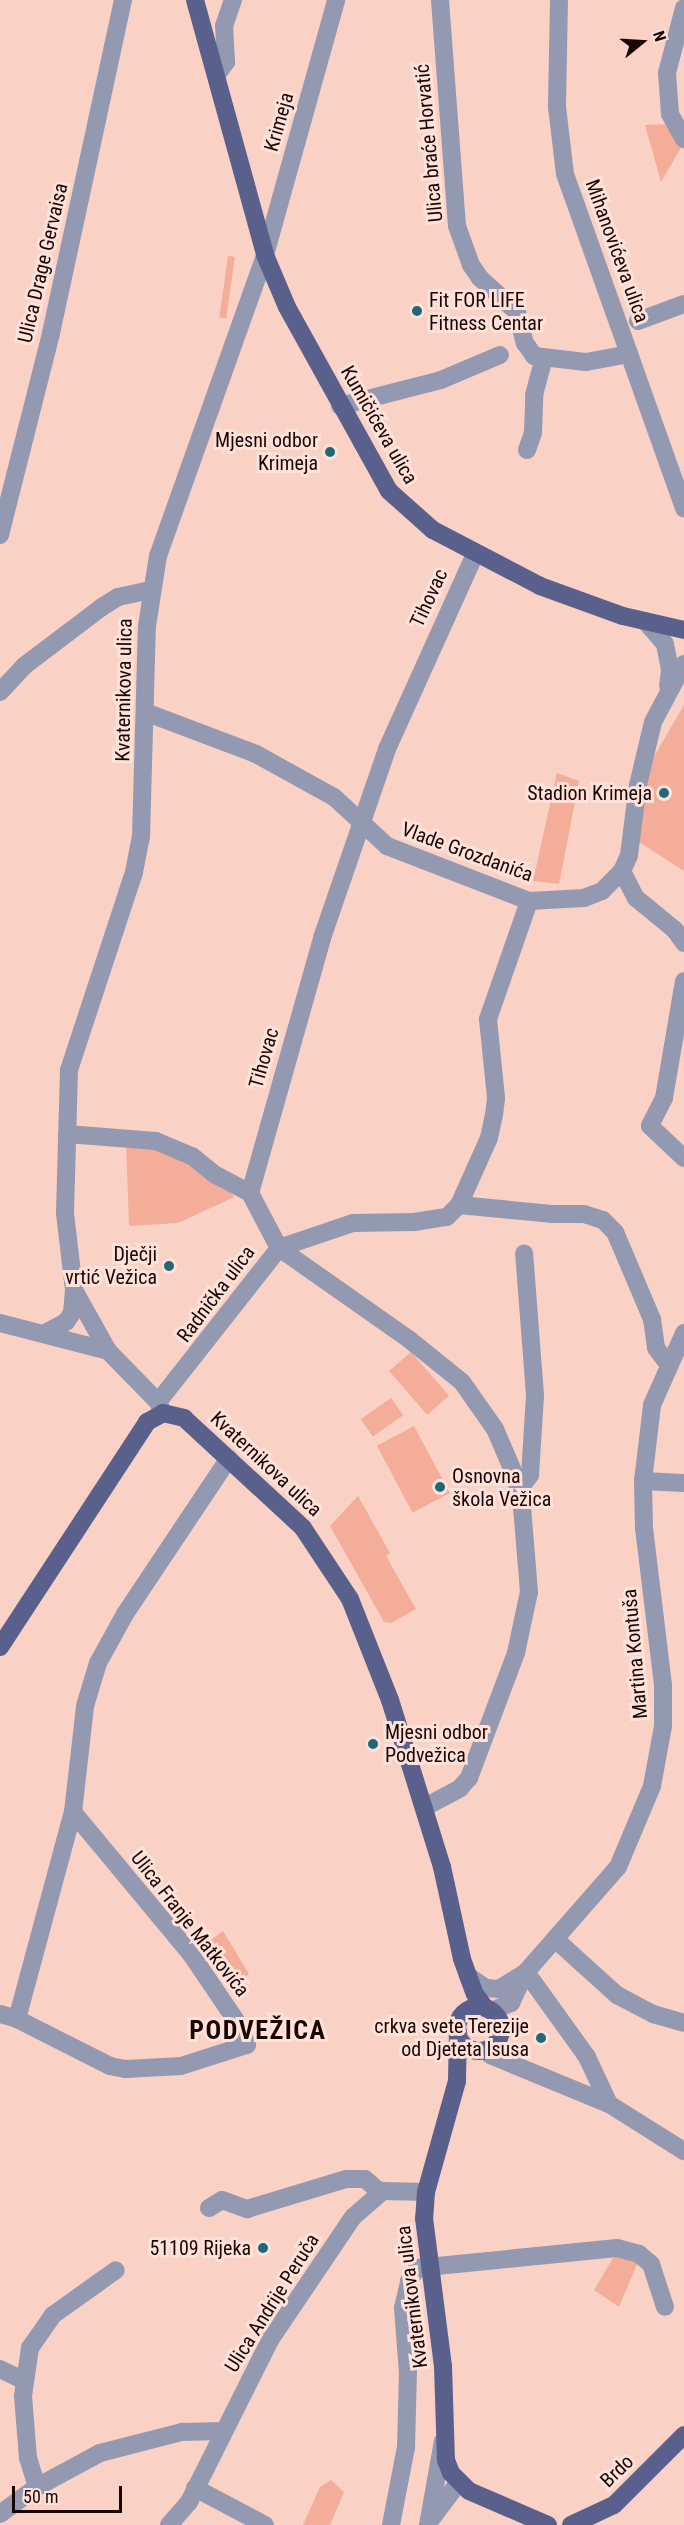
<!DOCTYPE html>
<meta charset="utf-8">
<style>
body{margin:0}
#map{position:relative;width:684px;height:2525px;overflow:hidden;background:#fad1c5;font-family:"Roboto Condensed",sans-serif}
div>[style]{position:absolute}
.green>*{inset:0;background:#f4ad98;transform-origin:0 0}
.minor>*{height:18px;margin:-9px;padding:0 9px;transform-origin:9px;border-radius:9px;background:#9499b2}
.major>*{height:18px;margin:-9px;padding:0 9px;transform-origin:9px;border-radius:9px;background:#59608c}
.major>.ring{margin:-9px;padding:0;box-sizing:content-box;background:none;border:18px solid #59608c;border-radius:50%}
.dots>*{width:16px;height:16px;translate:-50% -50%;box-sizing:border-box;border:3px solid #fee2da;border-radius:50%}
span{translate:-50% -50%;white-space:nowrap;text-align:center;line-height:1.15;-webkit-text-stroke:6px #fee2da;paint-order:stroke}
.street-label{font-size:20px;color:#190502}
.poi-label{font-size:20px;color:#190502}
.left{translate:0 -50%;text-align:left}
.right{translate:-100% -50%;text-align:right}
.district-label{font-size:26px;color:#190502;font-weight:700;letter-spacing:1.5px}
.north{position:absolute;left:612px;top:12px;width:60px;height:60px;-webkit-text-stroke:4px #fee2da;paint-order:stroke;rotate:72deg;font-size:16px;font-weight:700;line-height:24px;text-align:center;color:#190502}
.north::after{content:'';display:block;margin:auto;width:21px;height:27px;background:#190502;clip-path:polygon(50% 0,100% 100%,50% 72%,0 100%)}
.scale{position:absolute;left:12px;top:2486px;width:110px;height:27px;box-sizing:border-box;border:3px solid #190502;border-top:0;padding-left:8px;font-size:18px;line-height:21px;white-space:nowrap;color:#190502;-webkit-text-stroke:4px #fee2da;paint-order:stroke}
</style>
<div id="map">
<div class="green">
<div style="clip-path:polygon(670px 124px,683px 144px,661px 182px,645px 125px)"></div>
<div style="left:228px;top:256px;width:7px;height:62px;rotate:8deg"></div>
<div style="clip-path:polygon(684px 705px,684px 871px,636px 840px,652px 760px)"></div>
<div style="clip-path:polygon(557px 773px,579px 781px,559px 884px,533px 881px)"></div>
<div style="clip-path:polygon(126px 1142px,159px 1147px,223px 1182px,234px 1197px,178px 1223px,129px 1226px)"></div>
<div style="left:411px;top:1352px;width:58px;height:29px;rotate:49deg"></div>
<div style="left:391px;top:1398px;width:21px;height:37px;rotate:55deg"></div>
<div style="left:414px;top:1426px;width:76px;height:42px;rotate:62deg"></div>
<div style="clip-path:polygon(358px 1496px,390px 1553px,386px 1556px,416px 1609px,391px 1623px,384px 1622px,330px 1526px)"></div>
<div style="clip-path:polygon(223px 1931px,249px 1974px,236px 1984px,208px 1942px)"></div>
<div style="clip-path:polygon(616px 2253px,638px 2262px,619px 2307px,594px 2290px)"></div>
<div style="clip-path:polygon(331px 2480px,344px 2492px,330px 2525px,303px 2525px,320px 2487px)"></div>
</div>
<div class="minor">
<div style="left:440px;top:0;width:227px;rotate:85.7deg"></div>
<div style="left:457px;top:226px;width:41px;rotate:70.3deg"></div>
<div style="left:471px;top:265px;width:16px;rotate:55deg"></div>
<div style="left:480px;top:278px;width:50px;rotate:42.6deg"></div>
<div style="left:517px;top:312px;width:32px;rotate:76deg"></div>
<div style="left:525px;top:343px;width:16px;rotate:55deg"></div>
<div style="left:534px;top:356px;width:52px;rotate:6.6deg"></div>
<div style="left:586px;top:362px;width:44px;rotate:-10.5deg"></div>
<div style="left:559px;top:0;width:107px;rotate:91.1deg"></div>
<div style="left:557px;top:107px;width:67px;rotate:83.2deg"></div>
<div style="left:565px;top:174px;width:355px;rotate:70.4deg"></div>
<div style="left:684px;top:8px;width:67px;rotate:104.7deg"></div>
<div style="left:667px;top:73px;width:41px;rotate:85.8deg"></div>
<div style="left:670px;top:114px;width:29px;rotate:61deg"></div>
<div style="left:218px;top:73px;width:14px;rotate:-54deg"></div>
<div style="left:226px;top:62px;width:36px;rotate:-93deg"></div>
<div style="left:224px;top:26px;width:28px;rotate:-71deg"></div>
<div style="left:638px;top:321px;width:49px;rotate:-20.3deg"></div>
<div style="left:340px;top:406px;width:104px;rotate:-14.4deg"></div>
<div style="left:441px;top:380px;width:64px;rotate:-23deg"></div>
<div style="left:527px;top:450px;width:18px;rotate:-71deg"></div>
<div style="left:533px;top:433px;width:38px;rotate:-88deg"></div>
<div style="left:534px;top:395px;width:38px;rotate:-75deg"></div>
<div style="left:0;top:535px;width:208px;rotate:-75.8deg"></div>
<div style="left:51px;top:333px;width:341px;rotate:-77.8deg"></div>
<div style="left:645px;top:621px;width:30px;rotate:49deg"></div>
<div style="left:665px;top:644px;width:26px;rotate:79deg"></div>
<div style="left:670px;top:670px;width:16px;rotate:97deg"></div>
<div style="left:0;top:692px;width:35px;rotate:-47deg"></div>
<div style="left:24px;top:666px;width:98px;rotate:-37.1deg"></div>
<div style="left:102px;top:607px;width:19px;rotate:-32deg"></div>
<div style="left:118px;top:597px;width:33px;rotate:-12deg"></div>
<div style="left:145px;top:712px;width:119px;rotate:20.7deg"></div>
<div style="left:256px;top:754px;width:89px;rotate:28.9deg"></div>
<div style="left:334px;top:797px;width:72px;rotate:42.8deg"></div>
<div style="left:387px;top:846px;width:152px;rotate:21.2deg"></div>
<div style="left:529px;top:901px;width:55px;rotate:-3.1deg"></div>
<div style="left:584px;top:898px;width:19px;rotate:-21deg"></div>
<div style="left:602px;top:891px;width:28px;rotate:-45deg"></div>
<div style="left:622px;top:871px;width:17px;rotate:-66deg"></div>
<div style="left:629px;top:855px;width:71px;rotate:-82.7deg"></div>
<div style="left:638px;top:785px;width:65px;rotate:-76.6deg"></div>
<div style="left:653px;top:722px;width:66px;rotate:-61.9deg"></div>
<div style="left:622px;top:871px;width:30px;rotate:63deg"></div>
<div style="left:636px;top:898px;width:50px;rotate:39.4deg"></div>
<div style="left:675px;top:930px;width:16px;rotate:55deg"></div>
<div style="left:684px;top:981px;width:119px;rotate:99.7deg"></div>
<div style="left:664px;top:1098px;width:31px;rotate:117deg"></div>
<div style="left:650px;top:1126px;width:47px;rotate:43.3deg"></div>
<div style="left:67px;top:1134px;width:89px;rotate:4.5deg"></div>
<div style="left:156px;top:1141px;width:39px;rotate:23deg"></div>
<div style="left:192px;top:1156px;width:28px;rotate:39deg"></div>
<div style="left:214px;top:1174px;width:41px;rotate:27.8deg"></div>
<div style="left:459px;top:1205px;width:93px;rotate:5.5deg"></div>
<div style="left:552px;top:1214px;width:32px"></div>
<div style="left:584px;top:1214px;width:20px;rotate:18deg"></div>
<div style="left:603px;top:1220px;width:17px;rotate:45deg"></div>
<div style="left:615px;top:1232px;width:95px;rotate:67deg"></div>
<div style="left:652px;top:1319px;width:29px;rotate:82deg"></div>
<div style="left:656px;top:1348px;width:20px;rotate:53deg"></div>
<div style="left:0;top:1323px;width:112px;rotate:14.5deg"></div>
<div style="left:47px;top:1332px;width:21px;rotate:-28deg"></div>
<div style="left:66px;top:1322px;width:11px;rotate:-56deg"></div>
<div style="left:72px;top:1313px;width:23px;rotate:-85deg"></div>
<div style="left:158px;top:1402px;width:196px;rotate:-51.8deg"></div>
<div style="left:279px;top:1248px;width:78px;rotate:-18.7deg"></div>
<div style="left:353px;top:1223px;width:61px;rotate:-0.9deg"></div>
<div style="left:414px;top:1222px;width:33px;rotate:-9deg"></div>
<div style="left:447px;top:1217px;width:17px;rotate:-45deg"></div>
<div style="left:459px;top:1205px;width:73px;rotate:-65.9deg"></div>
<div style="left:489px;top:1138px;width:24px;rotate:-78deg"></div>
<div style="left:494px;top:1115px;width:17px;rotate:-83deg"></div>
<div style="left:496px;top:1098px;width:79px;rotate:-95.8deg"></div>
<div style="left:488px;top:1019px;width:125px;rotate:-70.8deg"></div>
<div style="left:163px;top:1413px;width:12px;rotate:-114deg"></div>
<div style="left:158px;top:1402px;width:71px;rotate:-134.4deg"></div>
<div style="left:108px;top:1351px;width:70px;rotate:-119.1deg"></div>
<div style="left:74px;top:1290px;width:78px;rotate:-96.7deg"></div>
<div style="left:65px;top:1213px;width:143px;rotate:-88.4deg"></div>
<div style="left:69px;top:1070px;width:208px;rotate:-71.8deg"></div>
<div style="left:134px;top:872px;width:36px;rotate:-79deg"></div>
<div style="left:141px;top:837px;width:211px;rotate:-88.4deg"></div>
<div style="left:147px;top:626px;width:71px;rotate:-81.1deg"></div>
<div style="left:158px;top:556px;width:319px;rotate:-70.4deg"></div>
<div style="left:265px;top:255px;width:265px;rotate:-74.4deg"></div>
<div style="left:643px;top:1481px;width:41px;rotate:2.8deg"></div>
<div style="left:519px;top:1490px;width:19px;rotate:-54deg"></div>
<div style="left:530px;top:1475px;width:80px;rotate:-86.4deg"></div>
<div style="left:535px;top:1395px;width:142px;rotate:-94.4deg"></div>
<div style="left:425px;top:1807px;width:40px;rotate:-28deg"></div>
<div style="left:460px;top:1788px;width:13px;rotate:-48deg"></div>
<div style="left:469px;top:1778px;width:134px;rotate:-69.4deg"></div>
<div style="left:516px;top:1653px;width:62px;rotate:-78deg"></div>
<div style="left:529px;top:1592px;width:85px;rotate:-94.7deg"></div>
<div style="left:522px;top:1507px;width:30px;rotate:-102deg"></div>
<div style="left:516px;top:1478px;width:53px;rotate:-113.2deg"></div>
<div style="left:495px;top:1429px;width:57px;rotate:-125.1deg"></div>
<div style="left:462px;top:1382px;width:67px;rotate:-141.1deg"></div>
<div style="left:410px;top:1340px;width:160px;rotate:-144.9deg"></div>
<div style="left:279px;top:1248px;width:62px;rotate:-117.8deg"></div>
<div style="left:250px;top:1193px;width:265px;rotate:-74.2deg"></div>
<div style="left:322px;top:938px;width:200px;rotate:-71deg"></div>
<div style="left:387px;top:749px;width:214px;rotate:-65.7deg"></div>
<div style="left:555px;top:1939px;width:84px;rotate:42.1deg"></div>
<div style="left:617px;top:1995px;width:41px;rotate:27.8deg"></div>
<div style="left:653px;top:2014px;width:32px;rotate:16deg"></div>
<div style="left:526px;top:1972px;width:105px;rotate:54.3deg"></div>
<div style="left:587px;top:2057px;width:52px;rotate:64.9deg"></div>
<div style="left:468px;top:1976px;width:22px;rotate:34deg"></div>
<div style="left:486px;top:1988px;width:13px;rotate:4deg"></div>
<div style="left:499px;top:1989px;width:32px;rotate:-32deg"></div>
<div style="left:526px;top:1972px;width:140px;rotate:-48.8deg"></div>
<div style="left:618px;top:1867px;width:88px;rotate:-67.2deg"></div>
<div style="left:652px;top:1786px;width:61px;rotate:-79.6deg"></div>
<div style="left:663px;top:1726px;width:41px;rotate:-90deg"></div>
<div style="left:663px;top:1685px;width:157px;rotate:-96.9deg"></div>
<div style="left:644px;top:1529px;width:48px;rotate:-91.2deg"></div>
<div style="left:643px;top:1481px;width:77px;rotate:-83.2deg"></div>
<div style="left:652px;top:1405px;width:79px;rotate:-66deg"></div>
<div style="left:491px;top:2011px;width:22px;rotate:-22deg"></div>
<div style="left:511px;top:2003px;width:33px;rotate:-65deg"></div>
<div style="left:0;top:2014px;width:18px;rotate:16deg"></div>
<div style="left:17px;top:2019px;width:104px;rotate:26.8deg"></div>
<div style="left:110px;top:2066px;width:16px;rotate:11deg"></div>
<div style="left:126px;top:2069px;width:55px;rotate:-3.1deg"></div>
<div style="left:181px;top:2066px;width:69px;rotate:-17.7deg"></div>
<div style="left:247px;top:2045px;width:22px;rotate:-112deg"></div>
<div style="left:239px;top:2025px;width:87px;rotate:-124.2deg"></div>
<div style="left:190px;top:1953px;width:183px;rotate:-129.7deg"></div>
<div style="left:17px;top:2019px;width:214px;rotate:-74.9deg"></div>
<div style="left:73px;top:1812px;width:107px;rotate:-83.5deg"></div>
<div style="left:85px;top:1706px;width:45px;rotate:-73.2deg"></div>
<div style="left:98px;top:1663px;width:56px;rotate:-61.1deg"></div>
<div style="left:125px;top:1614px;width:187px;rotate:-56.3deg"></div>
<div style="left:490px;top:2055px;width:129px;rotate:22.4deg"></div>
<div style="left:609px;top:2104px;width:89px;rotate:32.1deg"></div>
<div style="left:209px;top:2208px;width:15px;rotate:-32deg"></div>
<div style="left:222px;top:2200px;width:27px;rotate:20deg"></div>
<div style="left:247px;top:2209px;width:103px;rotate:-16.9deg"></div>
<div style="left:346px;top:2179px;width:19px"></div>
<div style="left:365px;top:2179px;width:20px;rotate:41deg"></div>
<div style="left:0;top:2369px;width:25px;rotate:26deg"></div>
<div style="left:37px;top:2487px;width:30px;rotate:-107deg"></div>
<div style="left:28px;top:2458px;width:62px;rotate:-94.6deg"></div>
<div style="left:23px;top:2396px;width:49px;rotate:-81.7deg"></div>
<div style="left:30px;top:2348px;width:40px;rotate:-55.1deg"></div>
<div style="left:53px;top:2315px;width:77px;rotate:-35.5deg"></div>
<div style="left:195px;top:2488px;width:79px;rotate:27.9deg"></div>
<div style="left:0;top:2514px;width:46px;rotate:-36.1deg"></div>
<div style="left:37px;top:2487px;width:72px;rotate:-28.4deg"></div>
<div style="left:100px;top:2453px;width:85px;rotate:-14.4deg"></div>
<div style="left:182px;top:2432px;width:41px;rotate:-1.4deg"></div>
<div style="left:432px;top:2518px;width:45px;rotate:-53.1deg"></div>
<div style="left:169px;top:2525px;width:30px;rotate:-49deg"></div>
<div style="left:189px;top:2502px;width:181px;rotate:-63.4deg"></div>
<div style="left:270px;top:2340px;width:148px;rotate:-56deg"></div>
<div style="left:353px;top:2217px;width:40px;rotate:-41deg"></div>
<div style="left:383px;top:2191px;width:43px;rotate:1.3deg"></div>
<div style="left:391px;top:2525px;width:79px;rotate:-79.1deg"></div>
<div style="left:406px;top:2447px;width:74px;rotate:-88.5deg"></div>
<div style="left:408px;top:2373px;width:65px;rotate:-94.4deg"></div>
<div style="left:403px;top:2308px;width:28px;rotate:-77deg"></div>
<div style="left:409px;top:2281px;width:15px;rotate:-58deg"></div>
<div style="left:417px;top:2268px;width:201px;rotate:-5.7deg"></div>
<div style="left:617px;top:2248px;width:23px;rotate:15deg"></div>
<div style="left:639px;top:2254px;width:16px;rotate:40deg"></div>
<div style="left:651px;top:2264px;width:45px;rotate:72deg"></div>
<div style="left:428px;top:2525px;width:85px;rotate:-79.9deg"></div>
</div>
<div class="major">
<div style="left:195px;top:0;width:264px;rotate:74.6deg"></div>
<div style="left:265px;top:255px;width:56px;rotate:67.1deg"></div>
<div style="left:287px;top:307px;width:210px;rotate:61deg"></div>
<div style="left:389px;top:491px;width:59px;rotate:41.6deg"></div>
<div style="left:433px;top:530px;width:121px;rotate:27.6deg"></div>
<div style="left:540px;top:586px;width:88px;rotate:19.9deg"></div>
<div style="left:623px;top:616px;width:63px;rotate:12.9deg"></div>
<div style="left:0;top:1647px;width:269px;rotate:-56.8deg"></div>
<div style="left:147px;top:1422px;width:18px;rotate:-29deg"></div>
<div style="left:163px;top:1413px;width:22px;rotate:13deg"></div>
<div style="left:184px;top:1418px;width:162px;rotate:42.7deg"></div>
<div style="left:303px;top:1528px;width:85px;rotate:56.5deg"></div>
<div style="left:350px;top:1599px;width:109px;rotate:68.4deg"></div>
<div style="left:390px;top:1700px;width:175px;rotate:72.7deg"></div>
<div style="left:442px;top:1867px;width:94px;rotate:77.7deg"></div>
<div style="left:462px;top:1959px;width:37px;rotate:70deg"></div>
<div style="left:475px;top:1994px;width:17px;rotate:54deg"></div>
<div class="ring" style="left:457px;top:2007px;width:26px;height:26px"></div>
<div style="left:458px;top:2032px;width:49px;rotate:91.2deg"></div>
<div style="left:457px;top:2081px;width:115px;rotate:105.6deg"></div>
<div style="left:426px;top:2192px;width:26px;rotate:94deg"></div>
<div style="left:424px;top:2218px;width:149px;rotate:82.7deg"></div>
<div style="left:443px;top:2366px;width:94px;rotate:88.2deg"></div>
<div style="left:446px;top:2460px;width:14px;rotate:69deg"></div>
<div style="left:451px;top:2473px;width:25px;rotate:45deg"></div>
<div style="left:469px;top:2491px;width:86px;rotate:23.3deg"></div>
<div style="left:571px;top:2525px;width:47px;rotate:-24.9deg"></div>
<div style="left:614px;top:2505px;width:99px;rotate:-45deg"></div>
</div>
<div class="dots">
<div style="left:417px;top:311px;background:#226778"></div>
<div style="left:330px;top:452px;background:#226778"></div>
<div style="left:664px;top:793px;background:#226778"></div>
<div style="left:169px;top:1266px;background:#226778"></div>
<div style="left:440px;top:1487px;background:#226778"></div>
<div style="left:373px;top:1744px;background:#226778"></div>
<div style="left:541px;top:2038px;background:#226778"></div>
<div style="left:263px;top:2248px;background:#226778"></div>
</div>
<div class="street-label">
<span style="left:279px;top:122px;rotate:-74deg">Krimeja</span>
<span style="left:429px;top:143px;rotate:-95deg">Ulica braće Horvatić</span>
<span style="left:617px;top:251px;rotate:70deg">Mihanovićeva ulica</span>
<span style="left:43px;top:263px;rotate:-77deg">Ulica Drage Gervaisa</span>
<span style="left:379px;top:425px;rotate:60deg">Kumičićeva ulica</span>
<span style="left:429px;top:598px;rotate:-65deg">Tihovac</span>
<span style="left:124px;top:690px;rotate:-89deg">Kvaternikova ulica</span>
<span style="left:467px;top:852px;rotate:20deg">Vlade Grozdanića</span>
<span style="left:264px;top:1058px;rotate:-74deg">Tihovac</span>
<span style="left:216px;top:1294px;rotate:-53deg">Radnička ulica</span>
<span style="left:266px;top:1464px;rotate:43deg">Kvaternikova ulica</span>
<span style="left:635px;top:1654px;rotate:-95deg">Martina Kontuša</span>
<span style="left:190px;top:1924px;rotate:52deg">Ulica Franje Matkovića</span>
<span style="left:412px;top:2297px;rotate:-97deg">Kvaternikova ulica</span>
<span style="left:272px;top:2303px;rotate:-58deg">Ulica Andrije Peruča</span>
<span style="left:617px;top:2471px;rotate:-44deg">Brdo</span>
</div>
<div class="poi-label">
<span class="left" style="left:429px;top:312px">Fit FOR LIFE<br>Fitness Centar</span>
<span class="right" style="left:318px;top:452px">Mjesni odbor<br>Krimeja</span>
<span class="right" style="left:652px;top:793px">Stadion Krimeja</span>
<span class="right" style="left:157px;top:1266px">Dječji<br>vrtić Vežica</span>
<span class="left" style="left:452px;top:1488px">Osnovna<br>škola Vežica</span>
<span class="left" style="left:385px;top:1744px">Mjesni odbor<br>Podvežica</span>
<span class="right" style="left:529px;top:2038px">crkva svete Terezije<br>od Djeteta Isusa</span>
<span class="right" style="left:251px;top:2248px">51109 Rijeka</span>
</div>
<div class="district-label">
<span style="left:258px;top:2031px">PODVEŽICA</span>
</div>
<div class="north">N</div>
<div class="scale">50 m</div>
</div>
